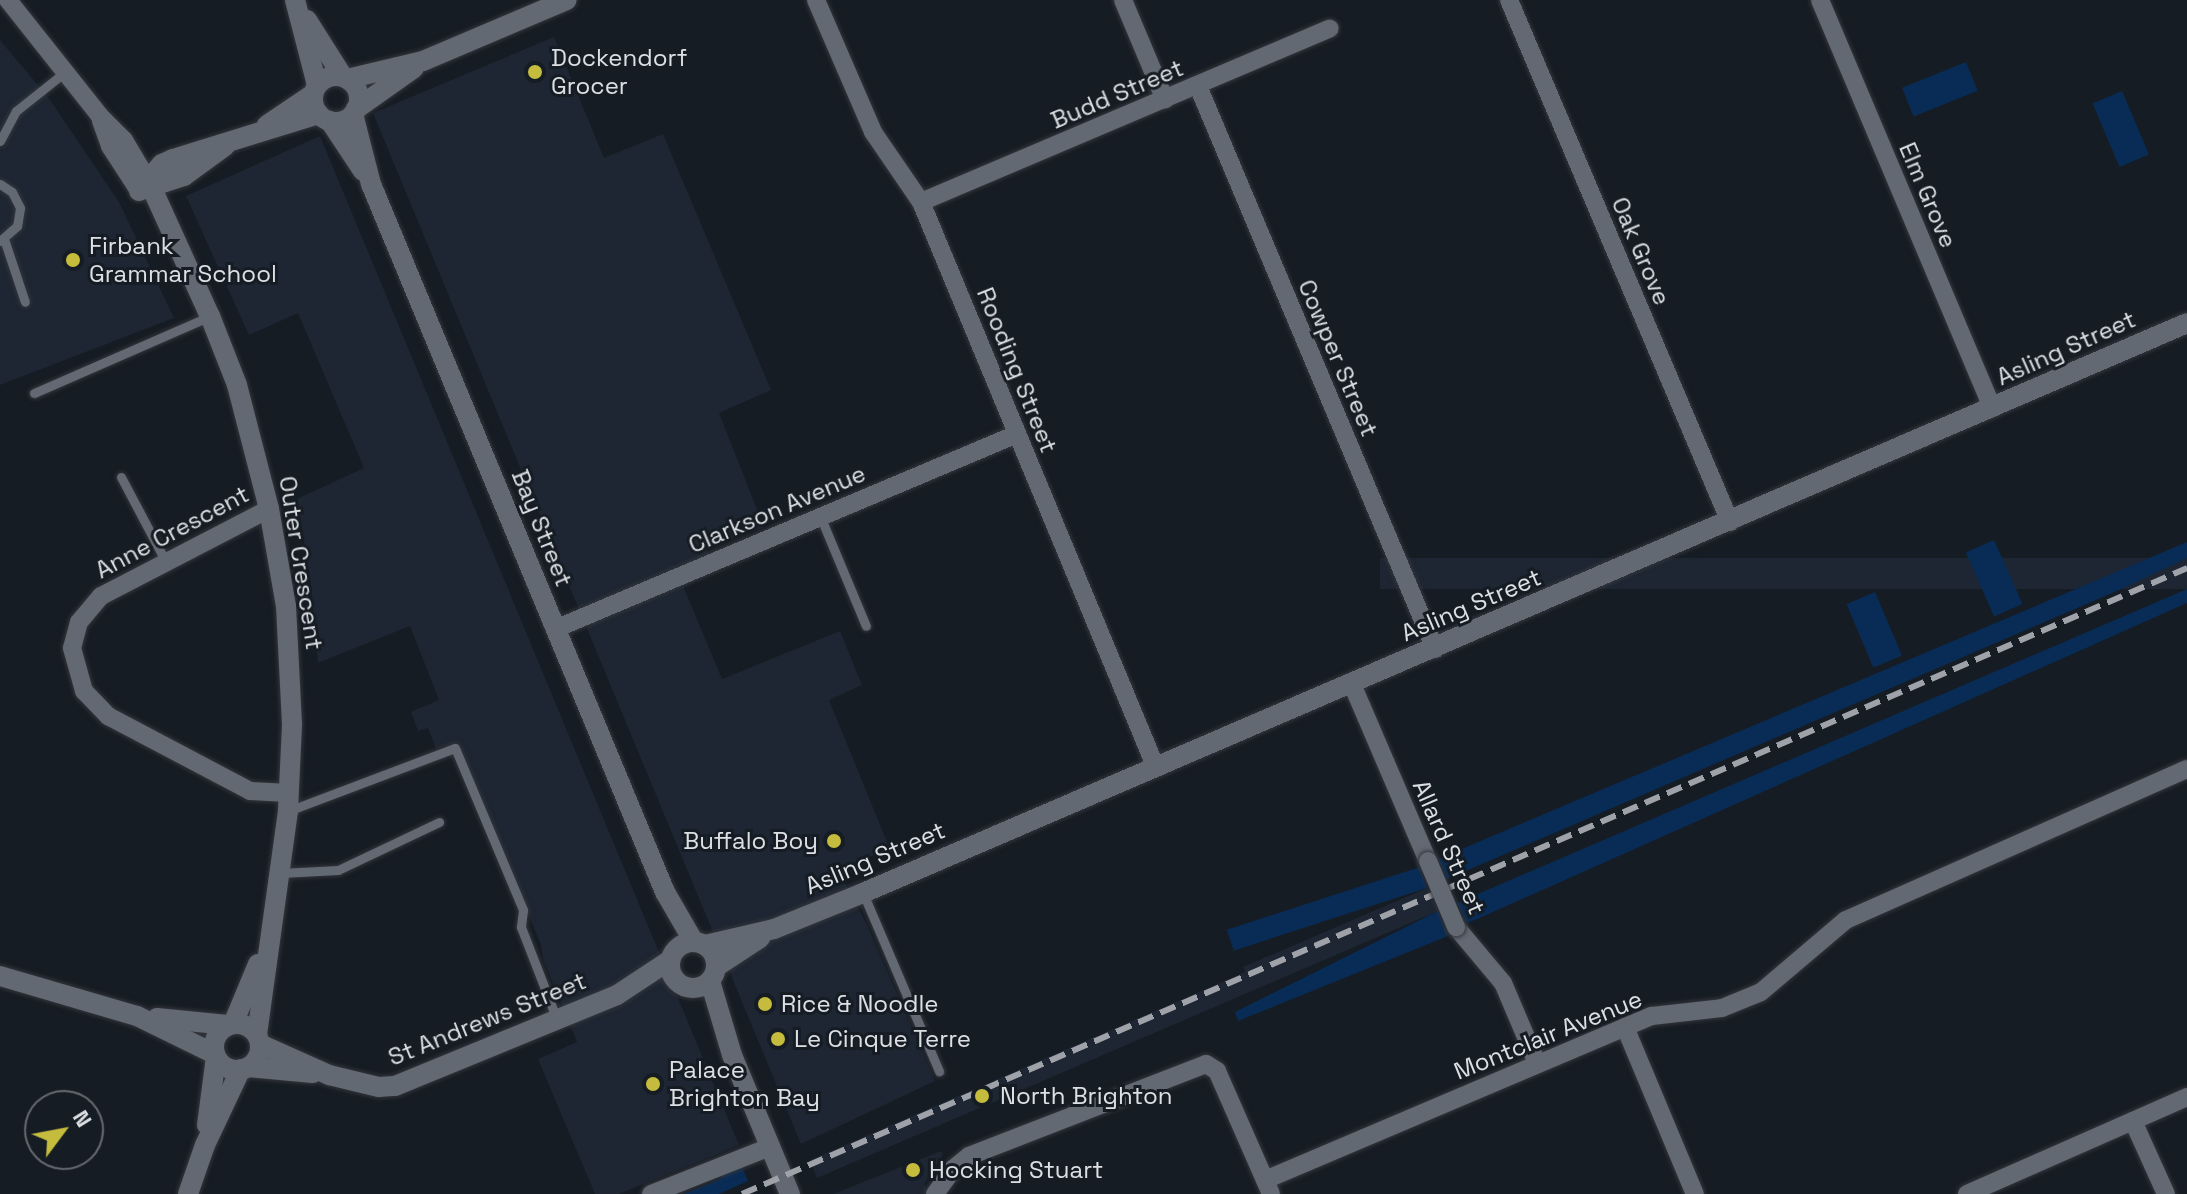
<!DOCTYPE html>
<style>
body{margin:0}
#map{position:relative;width:2187px;height:1194px;overflow:hidden;background:#161c23;font-family:"Space Grotesk",sans-serif}
div>[style]{position:absolute}
.built>*{inset:0;background:#1d2632;transform-origin:0 0}
.green>*{inset:0;background:#092c56;transform-origin:0 0}
.roads{filter:drop-shadow(0 0 2px #33363c) drop-shadow(0 0 2px #33363c)}
.lane>*{height:9px;margin:-4.5px;padding:0 4.5px;transform-origin:4.5px;border-radius:4.5px;background:#626972}
.street>*{height:18px;margin:-9px;padding:0 9px;transform-origin:9px;border-radius:9px;background:#626972}
.secondary>*{height:20px;margin:-10px;padding:0 10px;transform-origin:10px;border-radius:10px;background:#626972}
.secondary>.ring{margin:-10px;padding:0;box-sizing:content-box;background:none;border:20px solid #626972;border-radius:50%}
.rail>*{height:6px;margin-top:-3px;transform-origin:0;background:repeating-linear-gradient(90deg,#9fa3a9 0 16px,transparent 0 24px)}
.bridges{filter:drop-shadow(0 0 2px #33363c) drop-shadow(0 0 2px #33363c)}
.street-bridge>*{height:18px;margin:-9px;padding:0 9px;transform-origin:9px;border-radius:9px;background:#626972}
.dots>*{width:22px;height:22px;translate:-50% -50%;box-sizing:border-box;border:4px solid #161c23;border-radius:50%}
span{translate:-50% -50%;white-space:nowrap;text-align:center;line-height:1.15;-webkit-text-stroke:6px #161c23;paint-order:stroke}
.poi-label{font-size:24px;color:#dce0e5}
.left{translate:0 -50%;text-align:left}
.right{translate:-100% -50%;text-align:right}
.street-label{font-size:24px;color:#dce0e5}
.north{position:absolute;left:24px;top:1090px;width:80px;height:80px;box-sizing:border-box;background:#161c23;border:2px solid #656a71;border-radius:50%;rotate:58deg;font-size:22px;font-weight:700;line-height:32px;text-align:center;color:#dce0e5}
.north::after{content:'';display:block;margin:auto;width:28px;height:36px;background:#c5bc3d;clip-path:polygon(50% 0,100% 100%,50% 72%,0 100%)}
</style>
<div id="map">
<div class="built">
<div style="clip-path:polygon(554px 37px,604px 158px,663px 134px,771px 390px,719px 413px,764px 527px,707px 550px,714px 572px,683px 586px,722px 679px,840px 631px,862px 685px,829px 700px,890px 849px,838px 869px,867px 925px,935px 1081px,801px 1144px,373px 113px)"></div>
<div style="clip-path:polygon(0 40px,48px 97px,119px 202px,174px 318px,0 385px)"></div>
<div style="clip-path:polygon(320px 136px,739px 1145px,619px 1194px,595px 1194px,538px 1059px,577px 1042px,543px 959px,541px 945px,457px 742px,436px 749px,428px 728px,418px 731px,411px 712px,439px 700px,410px 626px,318px 663px,311px 584px,297px 499px,364px 468px,298px 313px,249px 335px,186px 196px)"></div>
<div style="left:2187px;top:558px;width:31px;height:807px;rotate:90deg"></div>
<div style="clip-path:polygon(1427px 888px,1438px 911px,817px 1178px,810px 1160px,1245px 972px,1243px 967px)"></div>
<div style="clip-path:polygon(941px 1151px,943px 1155px,924px 1184px,931px 1194px,833px 1194px)"></div>
</div>
<div class="green">
<div style="left:1966px;top:62px;width:31px;height:69px;rotate:68deg"></div>
<div style="left:2122px;top:91px;width:69px;height:32px;rotate:67deg"></div>
<div style="left:1994px;top:540px;width:70px;height:31px;rotate:66deg"></div>
<div style="clip-path:polygon(2187px 542px,2187px 558px,2119px 590px,1447px 879px,1438px 859px)"></div>
<div style="clip-path:polygon(2187px 589px,2187px 603px,1475px 920px,1467px 923px,1457px 903px)"></div>
<div style="left:1875px;top:592px;width:69px;height:31px;rotate:67deg"></div>
<div style="left:1420px;top:867px;width:22px;height:203px;rotate:72deg"></div>
<div style="clip-path:polygon(1438px 911px,1448px 936px,1238px 1021px,1235px 1012px)"></div>
<div style="clip-path:polygon(740px 1163px,748px 1181px,719px 1194px,684px 1194px,720px 1179px,730px 1168px)"></div>
</div>
<div class="roads">
<div class="lane">
<div style="left:0;top:141px;width:34px;rotate:-62deg"></div>
<div style="left:16px;top:111px;width:63px;rotate:-38.5deg"></div>
<div style="left:0;top:184px;width:14px;rotate:34deg"></div>
<div style="left:12px;top:192px;width:18px;rotate:63deg"></div>
<div style="left:20px;top:208px;width:18px;rotate:99deg"></div>
<div style="left:17px;top:226px;width:23px;rotate:139deg"></div>
<div style="left:4px;top:239px;width:66px;rotate:71.6deg"></div>
<div style="left:34px;top:393px;width:192px;rotate:-23.6deg"></div>
<div style="left:121px;top:477px;width:94px;rotate:62.1deg"></div>
<div style="left:820px;top:516px;width:119px;rotate:67.3deg"></div>
<div style="left:288px;top:811px;width:178px;rotate:-20.7deg"></div>
<div style="left:455px;top:748px;width:176px;rotate:67.2deg"></div>
<div style="left:523px;top:910px;width:17px;rotate:97deg"></div>
<div style="left:521px;top:927px;width:100px;rotate:68.8deg"></div>
<div style="left:281px;top:873px;width:57px;rotate:-3deg"></div>
<div style="left:338px;top:870px;width:112px;rotate:-25.4deg"></div>
<div style="left:863px;top:893px;width:194px;rotate:66.9deg"></div>
</div>
<div class="street">
<div style="left:8px;top:0;width:147px;rotate:51.6deg"></div>
<div style="left:99px;top:115px;width:35px;rotate:45deg"></div>
<div style="left:124px;top:140px;width:51px;rotate:59.4deg"></div>
<div style="left:816px;top:0;width:144px;rotate:66.6deg"></div>
<div style="left:873px;top:132px;width:85px;rotate:55.6deg"></div>
<div style="left:921px;top:202px;width:613px;rotate:67.45deg"></div>
<div style="left:1123px;top:0;width:108px;rotate:67.2deg"></div>
<div style="left:1509px;top:0;width:567px;rotate:67.05deg"></div>
<div style="left:1820px;top:0;width:443px;rotate:67.1deg"></div>
<div style="left:1198px;top:86px;width:611px;rotate:67.17deg"></div>
<div style="left:101px;top:121px;width:27px;rotate:70deg"></div>
<div style="left:110px;top:146px;width:54px;rotate:57.2deg"></div>
<div style="left:921px;top:202px;width:444px;rotate:-23deg"></div>
<div style="left:269px;top:509px;width:189px;rotate:152.6deg"></div>
<div style="left:101px;top:596px;width:34px;rotate:130deg"></div>
<div style="left:79px;top:622px;width:27px;rotate:105deg"></div>
<div style="left:72px;top:648px;width:45px;rotate:74.4deg"></div>
<div style="left:84px;top:691px;width:35px;rotate:46deg"></div>
<div style="left:108px;top:716px;width:161px;rotate:27.8deg"></div>
<div style="left:250px;top:791px;width:39px;rotate:3deg"></div>
<div style="left:555px;top:629px;width:501px;rotate:-22.88deg"></div>
<div style="left:1352px;top:684px;width:193px;rotate:66.8deg"></div>
<div style="left:1456px;top:927px;width:73px;rotate:50deg"></div>
<div style="left:1503px;top:983px;width:87px;rotate:67deg"></div>
<div style="left:1625px;top:1027px;width:181px;rotate:67.3deg"></div>
<div style="left:2133px;top:1121px;width:80px;rotate:65.7deg"></div>
<div style="left:1265px;top:1180px;width:420px;rotate:-23deg"></div>
<div style="left:1652px;top:1016px;width:70px;rotate:-6.5deg"></div>
<div style="left:1722px;top:1008px;width:42px;rotate:-22.3deg"></div>
<div style="left:1761px;top:992px;width:111px;rotate:-40.3deg"></div>
<div style="left:1846px;top:920px;width:373px;rotate:-23.9deg"></div>
<div style="left:651px;top:1194px;width:128px;rotate:-21.6deg"></div>
<div style="left:935px;top:1194px;width:31px;rotate:-54deg"></div>
<div style="left:953px;top:1169px;width:21px;rotate:-39deg"></div>
<div style="left:969px;top:1156px;width:254px;rotate:-21.2deg"></div>
<div style="left:1206px;top:1064px;width:13px;rotate:32deg"></div>
<div style="left:1217px;top:1071px;width:134px;rotate:66.3deg"></div>
<div style="left:1967px;top:1194px;width:240px;rotate:-23.8deg"></div>
</div>
<div class="secondary">
<div style="left:295px;top:0;width:88px;rotate:75.5deg"></div>
<div style="left:307px;top:20px;width:67px;rotate:57.7deg"></div>
<div class="ring" style="left:313px;top:76px;width:26px;height:26px"></div>
<div style="left:347px;top:79px;width:78px;rotate:-13.3deg"></div>
<div style="left:423px;top:61px;width:156px;rotate:-23deg"></div>
<div style="left:356px;top:109px;width:71px;rotate:-35.3deg"></div>
<div style="left:353px;top:114px;width:72px;rotate:75.6deg"></div>
<div style="left:371px;top:184px;width:767px;rotate:67.45deg"></div>
<div style="left:665px;top:892px;width:58px;rotate:59.9deg"></div>
<div style="left:330px;top:121px;width:60px;rotate:56.6deg"></div>
<div style="left:267px;top:125px;width:55px;rotate:-34deg"></div>
<div style="left:150px;top:184px;width:145px;rotate:65.6deg"></div>
<div style="left:210px;top:316px;width:74px;rotate:68.6deg"></div>
<div style="left:237px;top:385px;width:128px;rotate:75.5deg"></div>
<div style="left:269px;top:509px;width:98px;rotate:80.1deg"></div>
<div style="left:286px;top:606px;width:119px;rotate:87.1deg"></div>
<div style="left:292px;top:725px;width:86px;rotate:92.7deg"></div>
<div style="left:288px;top:811px;width:226px;rotate:97.9deg"></div>
<div style="left:141px;top:190px;width:45px;rotate:-18deg"></div>
<div style="left:184px;top:176px;width:51px;rotate:-36.2deg"></div>
<div style="left:139px;top:191px;width:35px;rotate:-50deg"></div>
<div style="left:162px;top:164px;width:12px;rotate:-24deg"></div>
<div style="left:173px;top:159px;width:152px;rotate:-17.2deg"></div>
<div class="ring" style="left:670px;top:942px;width:26px;height:26px"></div>
<div style="left:705px;top:945px;width:71px;rotate:-13.1deg"></div>
<div style="left:774px;top:929px;width:96px;rotate:-22deg"></div>
<div style="left:863px;top:893px;width:1441px;rotate:-23.29deg"></div>
<div style="left:716px;top:967px;width:53px;rotate:-33.4deg"></div>
<div style="left:0;top:976px;width:143px;rotate:16.3deg"></div>
<div style="left:137px;top:1016px;width:87px;rotate:26deg"></div>
<div style="left:710px;top:981px;width:77px;rotate:73.4deg"></div>
<div style="left:732px;top:1055px;width:151px;rotate:67.4deg"></div>
<div style="left:157px;top:1018px;width:71px;rotate:5.6deg"></div>
<div style="left:233px;top:1024px;width:65px;rotate:-67.4deg"></div>
<div class="ring" style="left:214px;top:1024px;width:26px;height:26px"></div>
<div style="left:260px;top:1044px;width:76px;rotate:24.2deg"></div>
<div style="left:329px;top:1075px;width:51px;rotate:13.5deg"></div>
<div style="left:379px;top:1087px;width:16px;rotate:-4deg"></div>
<div style="left:395px;top:1086px;width:240px;rotate:-22.3deg"></div>
<div style="left:617px;top:995px;width:64px;rotate:-33.4deg"></div>
<div style="left:248px;top:1067px;width:65px;rotate:5.3deg"></div>
<div style="left:207px;top:1125px;width:69px;rotate:-82.5deg"></div>
<div style="left:188px;top:1194px;width:52px;rotate:-70.9deg"></div>
<div style="left:205px;top:1145px;width:84px;rotate:-64.7deg"></div>
</div>
</div>
<div class="rail">
<div style="left:742px;top:1194px;width:1575px;rotate:-23.42deg"></div>
</div>
<div class="bridges">
<div class="street-bridge">
<div style="left:1428px;top:861px;width:72px;rotate:67deg"></div>
</div>
</div>
<div class="dots">
<div style="left:535px;top:72px;background:#c5bc3d"></div>
<div style="left:73px;top:260px;background:#c5bc3d"></div>
<div style="left:834px;top:841px;background:#c5bc3d"></div>
<div style="left:765px;top:1004px;background:#c5bc3d"></div>
<div style="left:778px;top:1039px;background:#c5bc3d"></div>
<div style="left:653px;top:1084px;background:#c5bc3d"></div>
<div style="left:982px;top:1096px;background:#c5bc3d"></div>
<div style="left:913px;top:1170px;background:#c5bc3d"></div>
</div>
<div class="poi-label">
<span class="left" style="left:551px;top:72px">Dockendorf<br>Grocer</span>
<span class="left" style="left:89px;top:260px">Firbank<br>Grammar School</span>
<span class="right" style="left:818px;top:841px">Buffalo Boy</span>
<span class="left" style="left:781px;top:1004px">Rice &amp; Noodle</span>
<span class="left" style="left:794px;top:1039px">Le Cinque Terre</span>
<span class="left" style="left:669px;top:1084px">Palace<br>Brighton Bay</span>
<span class="left" style="left:1000px;top:1096px">North Brighton</span>
<span class="left" style="left:929px;top:1170px">Hocking Stuart</span>
</div>
<div class="street-label">
<span style="left:1117px;top:94px;rotate:-23deg">Budd Street</span>
<span style="left:1928px;top:195px;rotate:67deg">Elm Grove</span>
<span style="left:1641px;top:251px;rotate:67deg">Oak Grove</span>
<span style="left:2066px;top:348px;rotate:-24deg">Asling Street</span>
<span style="left:1338px;top:358px;rotate:67deg">Cowper Street</span>
<span style="left:1017px;top:370px;rotate:68deg">Rooding Street</span>
<span style="left:777px;top:509px;rotate:-23deg">Clarkson Avenue</span>
<span style="left:542px;top:528px;rotate:68deg">Bay Street</span>
<span style="left:172px;top:532px;rotate:-28deg">Anne Crescent</span>
<span style="left:301px;top:563px;rotate:81deg">Outer Crescent</span>
<span style="left:1471px;top:605px;rotate:-23deg">Asling Street</span>
<span style="left:1449px;top:847px;rotate:66deg">Allard Street</span>
<span style="left:875px;top:858px;rotate:-23deg">Asling Street</span>
<span style="left:487px;top:1019px;rotate:-22deg">St Andrews Street</span>
<span style="left:1548px;top:1035px;rotate:-22deg">Montclair Avenue</span>
</div>
<div class="north">N</div>
</div>
